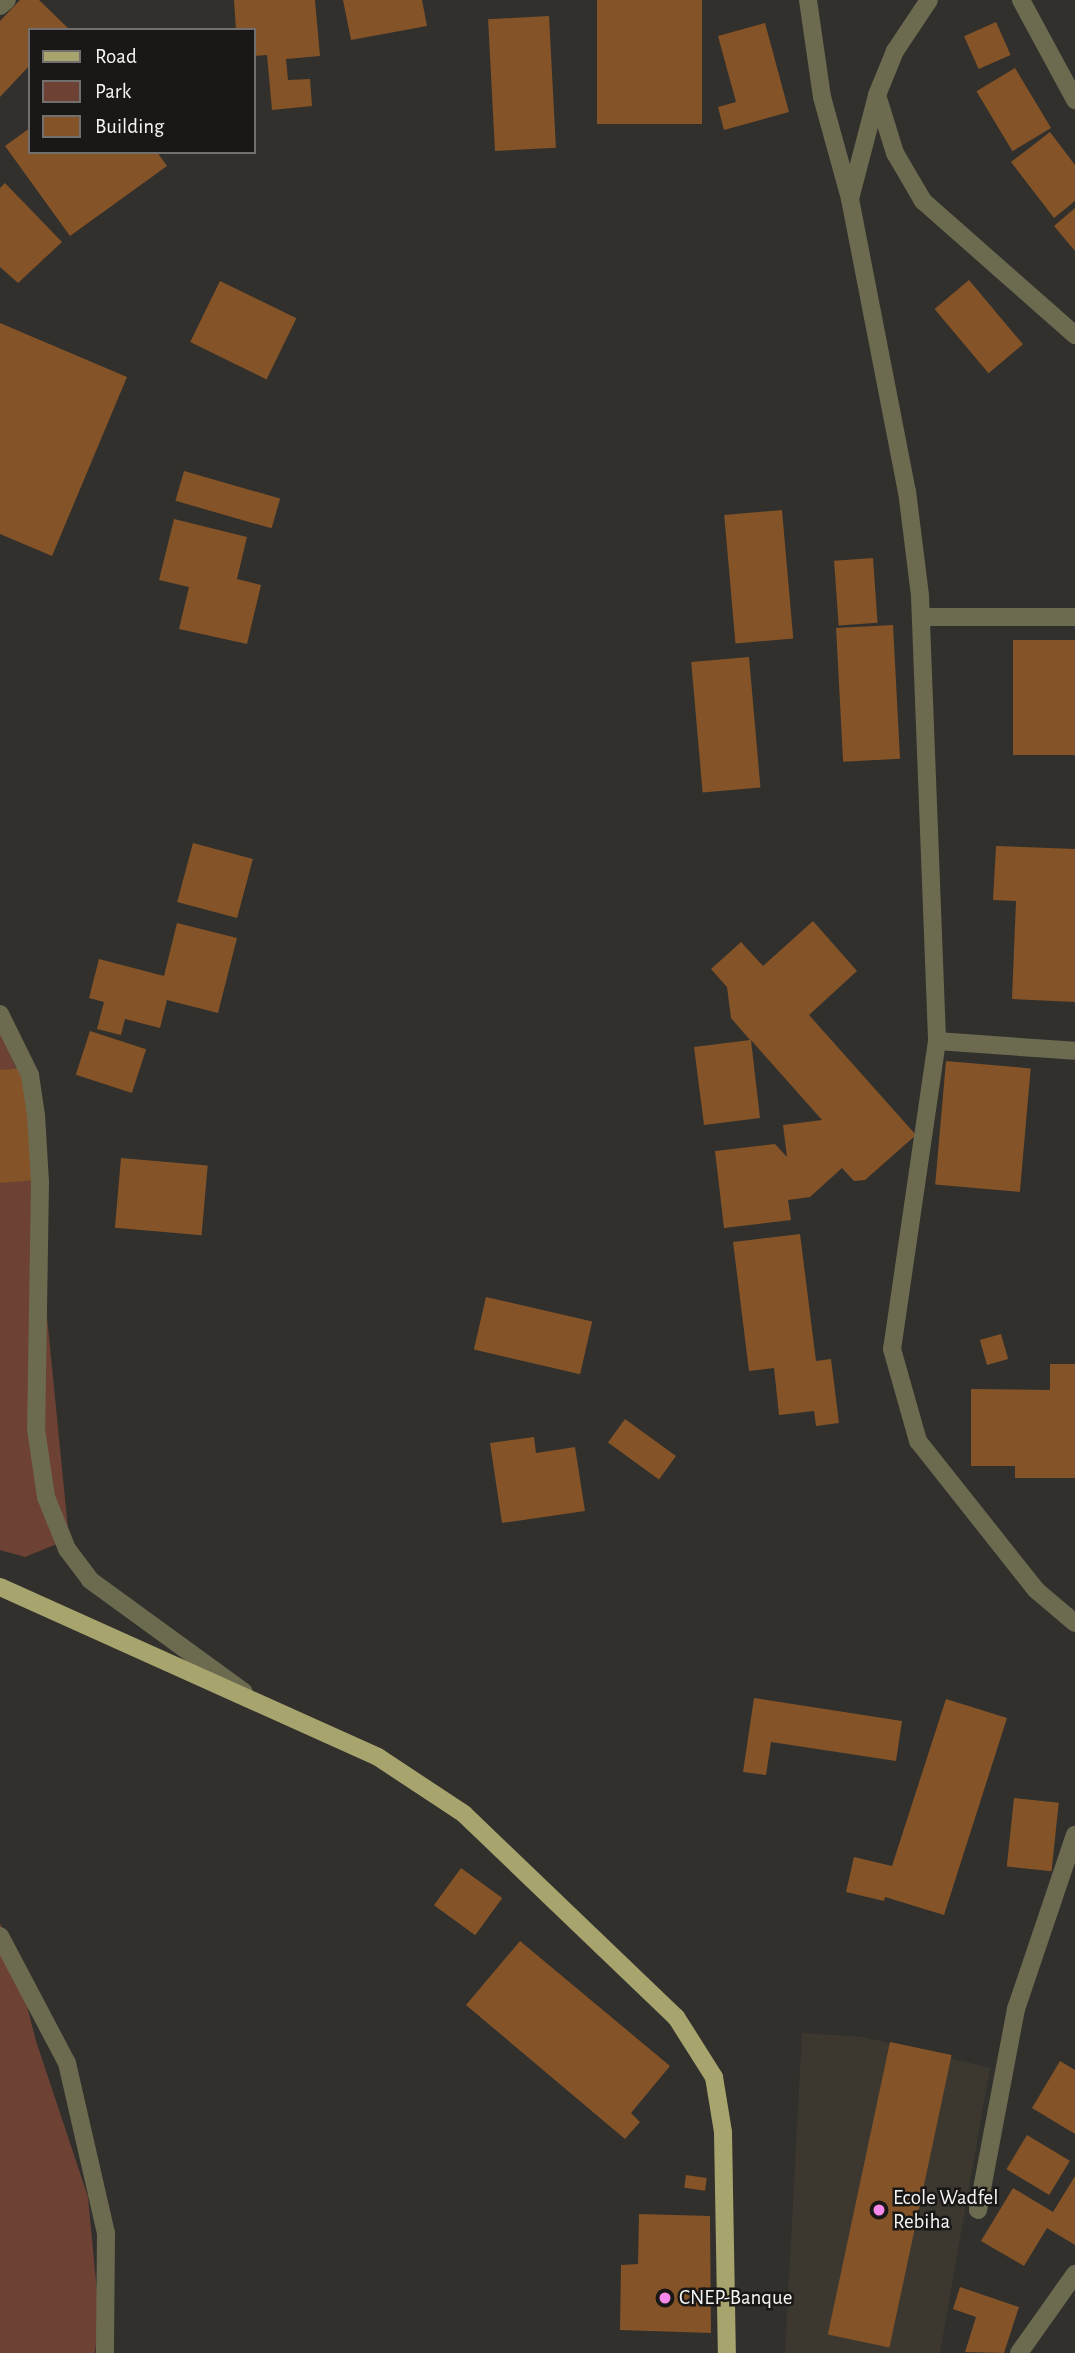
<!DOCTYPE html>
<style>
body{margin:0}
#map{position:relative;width:1075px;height:2353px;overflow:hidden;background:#31302d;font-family:"Alegreya Sans",sans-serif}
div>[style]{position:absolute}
.built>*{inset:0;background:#3c3830}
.green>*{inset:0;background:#6d4235}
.building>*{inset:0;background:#845327;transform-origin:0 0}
.minor>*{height:18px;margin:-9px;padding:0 9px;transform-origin:9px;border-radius:9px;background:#6c6b50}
.major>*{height:18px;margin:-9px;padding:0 9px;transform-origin:9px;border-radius:9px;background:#a8a46d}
.dots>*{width:19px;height:19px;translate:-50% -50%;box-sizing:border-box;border:4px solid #191817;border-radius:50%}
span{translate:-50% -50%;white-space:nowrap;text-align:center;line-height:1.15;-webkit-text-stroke:5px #191817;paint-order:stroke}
.poi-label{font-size:21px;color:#f6f5f3}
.left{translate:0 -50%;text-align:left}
.legend{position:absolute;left:28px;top:28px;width:228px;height:126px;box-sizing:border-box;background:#191817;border:2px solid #71706f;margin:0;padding:9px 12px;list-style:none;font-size:21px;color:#f6f5f3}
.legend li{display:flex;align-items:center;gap:14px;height:35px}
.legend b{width:35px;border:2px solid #71706f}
</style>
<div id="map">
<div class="built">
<div style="clip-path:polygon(802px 2033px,864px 2037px,990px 2068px,940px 2353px,785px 2353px)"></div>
</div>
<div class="green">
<div style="clip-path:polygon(0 1033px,24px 1085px,69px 1539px,25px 1557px,0 1550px)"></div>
<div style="clip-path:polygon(0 1923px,13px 1951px,36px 2041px,88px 2197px,99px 2313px,95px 2353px,0 2353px)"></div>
</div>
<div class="building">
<div style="clip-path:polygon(20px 0,39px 0,70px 30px,30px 30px,30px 65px,0 97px,0 21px)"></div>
<div style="clip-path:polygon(234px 0,315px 0,320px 56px,286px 59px,288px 80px,310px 79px,312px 106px,272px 110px,267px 55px,254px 56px,254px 30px,236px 30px)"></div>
<div style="clip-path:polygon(343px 0,422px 0,427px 26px,351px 40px)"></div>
<div style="left:597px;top:0;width:105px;height:124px"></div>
<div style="left:549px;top:16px;width:132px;height:61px;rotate:87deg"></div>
<div style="left:996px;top:22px;width:36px;height:35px;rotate:66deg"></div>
<div style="clip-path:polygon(765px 23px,789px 112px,724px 130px,718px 107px,736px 102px,718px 36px)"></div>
<div style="left:1015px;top:68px;width:70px;height:45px;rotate:59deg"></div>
<div style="clip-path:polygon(30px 128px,30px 152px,157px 152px,167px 166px,70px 236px,5px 146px)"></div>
<div style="clip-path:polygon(1050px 132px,1075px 165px,1075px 201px,1054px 218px,1011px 162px)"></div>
<div style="clip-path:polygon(5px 183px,62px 242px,18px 283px,0 267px,0 188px)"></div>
<div style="clip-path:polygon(1075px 208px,1075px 251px,1054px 226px)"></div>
<div style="left:969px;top:280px;width:84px;height:45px;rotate:50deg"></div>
<div style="left:220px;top:281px;width:85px;height:68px;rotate:26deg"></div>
<div style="clip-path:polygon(0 323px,127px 377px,52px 556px,0 534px)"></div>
<div style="left:184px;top:471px;width:100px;height:31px;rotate:16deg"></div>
<div style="left:782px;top:510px;width:129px;height:58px;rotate:85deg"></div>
<div style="clip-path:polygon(174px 519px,247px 537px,237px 579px,261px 585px,247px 644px,179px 629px,189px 587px,159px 580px)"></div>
<div style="left:873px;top:558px;width:65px;height:39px;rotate:86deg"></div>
<div style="left:893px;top:625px;width:134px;height:57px;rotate:87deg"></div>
<div style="left:1013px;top:640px;width:62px;height:115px"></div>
<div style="left:749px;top:657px;width:131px;height:58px;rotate:85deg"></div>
<div style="left:193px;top:843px;width:62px;height:61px;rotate:15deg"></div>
<div style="clip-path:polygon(996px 846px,1075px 849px,1075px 1002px,1012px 999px,1016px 901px,993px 900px)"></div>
<div style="clip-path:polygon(813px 921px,857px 971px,809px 1015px,916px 1135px,865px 1180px,854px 1181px,842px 1168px,810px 1197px,788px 1200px,791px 1220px,724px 1228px,715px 1151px,775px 1144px,787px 1157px,783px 1125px,822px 1120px,751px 1040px,760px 1118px,704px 1125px,694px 1047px,750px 1040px,731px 1018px,727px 987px,711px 969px,741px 942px,763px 966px)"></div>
<div style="clip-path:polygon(177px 923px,237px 938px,218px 1013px,167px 1000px,160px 1028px,125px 1019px,121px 1035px,97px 1029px,104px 1002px,89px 998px,99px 959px,164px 976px)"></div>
<div style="left:90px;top:1031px;width:59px;height:46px;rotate:18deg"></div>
<div style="left:946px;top:1061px;width:85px;height:124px;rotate:5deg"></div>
<div style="clip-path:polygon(35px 1067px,46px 1179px,0 1183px,0 1070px)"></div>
<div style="left:121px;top:1158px;width:87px;height:70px;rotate:5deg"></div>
<div style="clip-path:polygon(800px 1234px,816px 1361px,831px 1359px,839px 1423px,816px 1426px,814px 1411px,779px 1415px,774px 1368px,749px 1371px,733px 1242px)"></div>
<div style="left:486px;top:1297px;width:109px;height:54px;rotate:13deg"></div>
<div style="left:1001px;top:1334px;width:26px;height:22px;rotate:74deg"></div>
<div style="clip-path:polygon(1050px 1364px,1075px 1364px,1075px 1478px,1015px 1478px,1015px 1466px,971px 1466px,971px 1389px,1050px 1390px)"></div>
<div style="left:625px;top:1419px;width:63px;height:29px;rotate:36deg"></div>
<div style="clip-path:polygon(534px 1437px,536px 1453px,575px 1447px,585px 1511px,502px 1523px,490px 1443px)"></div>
<div style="clip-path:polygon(754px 1698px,902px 1721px,896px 1761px,771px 1742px,766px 1775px,743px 1772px)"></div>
<div style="clip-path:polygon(946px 1699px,1007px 1718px,944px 1915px,885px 1897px,884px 1901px,846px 1892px,854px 1857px,892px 1866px)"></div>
<div style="left:1014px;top:1798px;width:45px;height:69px;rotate:6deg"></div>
<div style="left:461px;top:1868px;width:51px;height:46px;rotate:36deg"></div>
<div style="clip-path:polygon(520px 1941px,670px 2066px,631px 2113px,640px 2122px,625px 2139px,466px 2005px)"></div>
<div style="left:890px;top:2042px;width:63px;height:299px;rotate:12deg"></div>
<div style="clip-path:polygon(1060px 2061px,1075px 2070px,1075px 2134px,1032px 2108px)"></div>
<div style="left:1027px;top:2135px;width:50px;height:40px;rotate:31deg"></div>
<div style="left:686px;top:2175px;width:21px;height:13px;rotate:8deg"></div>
<div style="clip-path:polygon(1075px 2176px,1075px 2245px,1047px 2228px,1024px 2266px,981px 2241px,1013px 2188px,1053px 2212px)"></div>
<div style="clip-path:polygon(639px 2214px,710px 2216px,711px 2333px,620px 2330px,621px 2265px,638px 2264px)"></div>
<div style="clip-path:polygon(960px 2287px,1019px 2307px,1004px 2353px,965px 2352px,976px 2317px,953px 2309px)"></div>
</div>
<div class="minor">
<div style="left:808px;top:0;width:98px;rotate:81.8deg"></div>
<div style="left:822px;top:97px;width:106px;rotate:74.6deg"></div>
<div style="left:850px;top:199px;width:298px;rotate:79deg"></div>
<div style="left:907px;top:491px;width:106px;rotate:82.9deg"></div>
<div style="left:920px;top:596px;width:445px;rotate:87.8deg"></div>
<div style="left:937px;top:1041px;width:311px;rotate:98.3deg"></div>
<div style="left:892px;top:1349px;width:96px;rotate:74.2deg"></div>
<div style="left:918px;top:1441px;width:190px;rotate:51.6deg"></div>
<div style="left:1036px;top:1590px;width:51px;rotate:40.2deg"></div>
<div style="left:1021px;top:0;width:114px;rotate:61.6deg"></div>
<div style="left:0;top:6px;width:9px;rotate:-41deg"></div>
<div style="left:877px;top:95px;width:61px;rotate:72.8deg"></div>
<div style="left:895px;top:153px;width:56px;rotate:59.7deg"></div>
<div style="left:923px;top:201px;width:203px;rotate:41.4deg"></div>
<div style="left:850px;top:199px;width:107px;rotate:-75.4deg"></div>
<div style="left:877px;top:95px;width:48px;rotate:-67.8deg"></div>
<div style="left:895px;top:51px;width:61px;rotate:-56.3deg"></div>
<div style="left:921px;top:617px;width:154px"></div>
<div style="left:0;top:1014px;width:68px;rotate:63.8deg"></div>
<div style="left:30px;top:1075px;width:40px;rotate:81.5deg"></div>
<div style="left:36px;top:1115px;width:67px;rotate:86.6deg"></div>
<div style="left:40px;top:1182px;width:247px;rotate:90.9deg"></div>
<div style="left:36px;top:1429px;width:69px;rotate:81.6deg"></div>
<div style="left:46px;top:1497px;width:56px;rotate:68deg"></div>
<div style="left:67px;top:1549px;width:39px;rotate:53deg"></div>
<div style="left:90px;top:1580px;width:190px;rotate:36deg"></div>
<div style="left:937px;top:1041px;width:138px;rotate:4.1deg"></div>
<div style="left:0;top:1936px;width:144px;rotate:62.2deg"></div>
<div style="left:67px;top:2063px;width:174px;rotate:77.1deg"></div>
<div style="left:106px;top:2233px;width:120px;rotate:90.5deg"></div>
<div style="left:978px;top:2210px;width:205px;rotate:-79.3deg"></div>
<div style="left:1016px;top:2009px;width:184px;rotate:-71.3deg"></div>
<div style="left:1019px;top:2353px;width:97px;rotate:-54.7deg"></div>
</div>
<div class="major">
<div style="left:0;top:1587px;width:414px;rotate:24.2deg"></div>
<div style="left:378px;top:1757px;width:103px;rotate:33.5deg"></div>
<div style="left:464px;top:1814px;width:294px;rotate:43.8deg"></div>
<div style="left:676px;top:2017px;width:71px;rotate:57.7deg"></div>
<div style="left:714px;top:2077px;width:56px;rotate:80.7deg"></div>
<div style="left:723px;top:2132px;width:221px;rotate:89deg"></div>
</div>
<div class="dots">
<div style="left:879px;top:2210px;background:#f788ec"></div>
<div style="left:665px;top:2298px;background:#f788ec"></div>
</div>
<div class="poi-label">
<span class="left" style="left:893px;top:2210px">Ecole Wadfel<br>Rebiha</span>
<span class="left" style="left:679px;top:2298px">CNEP-Banque</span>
</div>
<ul class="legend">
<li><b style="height:9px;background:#a8a46d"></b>Road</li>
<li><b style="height:19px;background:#6d4235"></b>Park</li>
<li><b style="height:19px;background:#845327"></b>Building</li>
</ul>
</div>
